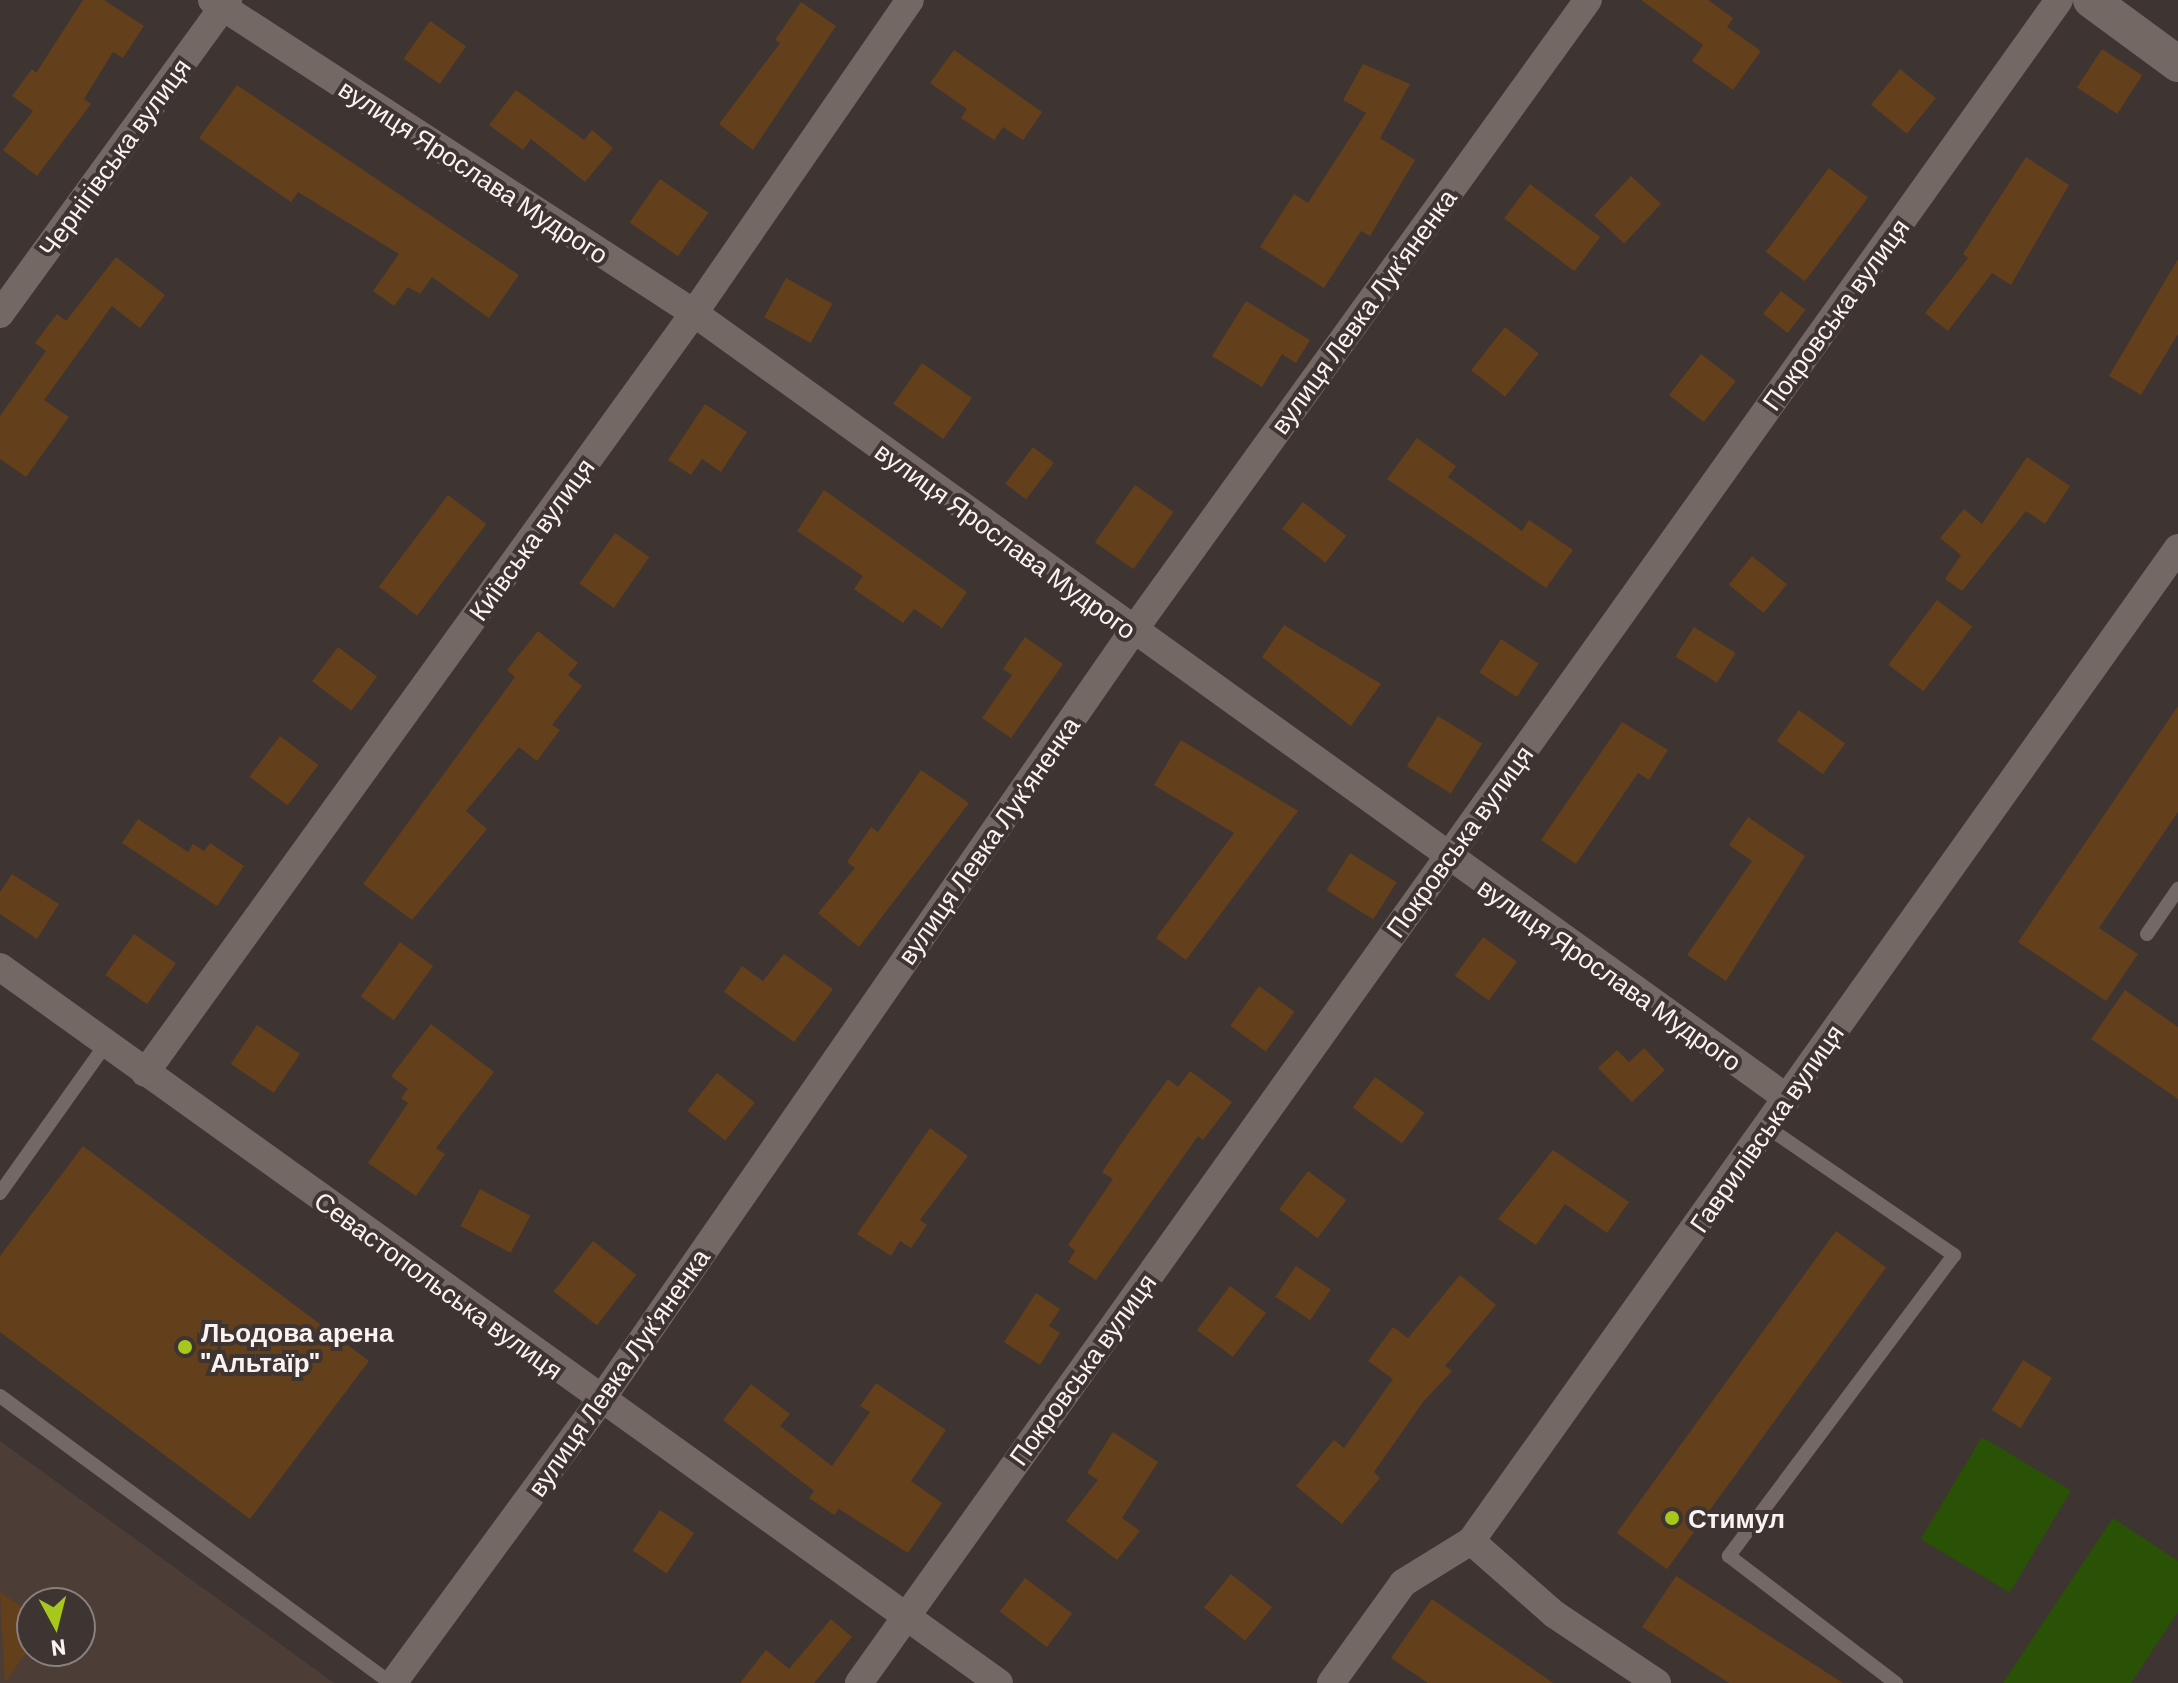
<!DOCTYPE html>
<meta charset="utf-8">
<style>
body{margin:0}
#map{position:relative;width:2178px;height:1683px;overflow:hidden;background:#3e3431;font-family:Barlow,sans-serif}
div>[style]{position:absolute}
.built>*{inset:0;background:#4d3d37}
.green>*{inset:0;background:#2a5207;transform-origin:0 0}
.building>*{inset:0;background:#643f1c;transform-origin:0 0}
.service>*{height:14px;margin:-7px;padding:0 7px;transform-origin:7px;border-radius:7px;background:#736864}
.minor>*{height:28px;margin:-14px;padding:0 14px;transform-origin:14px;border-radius:14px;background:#736864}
.tertiary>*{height:36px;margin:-18px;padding:0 18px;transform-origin:18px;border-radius:18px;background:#736864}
.dots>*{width:22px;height:22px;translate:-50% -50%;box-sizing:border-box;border:4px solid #3e3431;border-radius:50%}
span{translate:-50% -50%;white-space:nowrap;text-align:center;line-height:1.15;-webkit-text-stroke:8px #3e3431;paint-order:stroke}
.street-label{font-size:26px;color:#f9f3f1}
.poi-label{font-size:26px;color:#f9f3f1;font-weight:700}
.left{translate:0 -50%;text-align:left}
.north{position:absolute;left:16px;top:1587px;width:80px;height:80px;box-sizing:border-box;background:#3e3431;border:2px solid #89807e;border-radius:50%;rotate:173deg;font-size:22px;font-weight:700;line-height:32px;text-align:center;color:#f9f3f1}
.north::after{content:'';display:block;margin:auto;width:28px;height:36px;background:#a8c71d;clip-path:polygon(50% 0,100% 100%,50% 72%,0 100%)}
</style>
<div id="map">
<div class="built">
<div style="clip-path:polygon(evenodd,0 1441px,334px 1683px,0 1683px,0 1441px,32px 1603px,80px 1603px,80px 1651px,32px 1651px,32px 1603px)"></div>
</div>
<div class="green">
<div style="left:1982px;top:1437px;width:104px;height:119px;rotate:31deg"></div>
<div style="clip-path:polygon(2113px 1518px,2178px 1561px,2178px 1612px,2131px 1683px,2003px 1683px)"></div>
</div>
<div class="building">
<div style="clip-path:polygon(83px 0,104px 0,144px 26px,123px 58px,113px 52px,84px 99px,91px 104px,37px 176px,3px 150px,33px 111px,12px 96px,32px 69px,36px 73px)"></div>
<div style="clip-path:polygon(1641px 0,1708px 0,1733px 18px,1727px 27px,1761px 51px,1733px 90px,1692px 61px,1703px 45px)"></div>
<div style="clip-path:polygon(801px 2px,836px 26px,753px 150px,719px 124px,780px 43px,775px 40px)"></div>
<div style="left:430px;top:21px;width:44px;height:46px;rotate:35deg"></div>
<div style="left:2102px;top:49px;width:48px;height:46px;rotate:33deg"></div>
<div style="clip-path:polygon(954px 50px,1042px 112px,1023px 140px,1003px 127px,994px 140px,961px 118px,967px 109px,930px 83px)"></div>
<div style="clip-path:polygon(1363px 64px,1410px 84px,1380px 138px,1415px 160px,1370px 236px,1361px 231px,1324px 288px,1260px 247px,1294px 194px,1308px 203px,1366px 113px,1343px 100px)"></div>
<div style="left:1900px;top:69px;width:46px;height:46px;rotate:39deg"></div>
<div style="clip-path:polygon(237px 85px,519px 275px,489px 318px,432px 277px,420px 294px,408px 287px,394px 306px,373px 291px,399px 254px,298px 192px,291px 202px,199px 138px)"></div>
<div style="clip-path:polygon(516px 90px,584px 140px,592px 130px,613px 148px,585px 182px,531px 139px,523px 150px,489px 125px)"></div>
<div style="clip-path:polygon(2026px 157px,2069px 185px,2011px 285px,1992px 273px,1948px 331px,1925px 313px,1968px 258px,1963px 254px)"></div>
<div style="left:1829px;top:168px;width:49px;height:105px;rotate:37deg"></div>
<div style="left:1631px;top:176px;width:41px;height:54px;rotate:43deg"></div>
<div style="left:660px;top:179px;width:59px;height:53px;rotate:35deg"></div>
<div style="left:1530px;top:184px;width:88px;height:43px;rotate:37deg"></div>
<div style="clip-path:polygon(116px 257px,165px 295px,140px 328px,112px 306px,44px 400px,69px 417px,26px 477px,0 459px,0 416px,46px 351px,35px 343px,57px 314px,66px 321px)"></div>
<div style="clip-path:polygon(2178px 259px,2178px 334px,2141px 395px,2109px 376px)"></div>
<div style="left:786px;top:278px;width:53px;height:45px;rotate:29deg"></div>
<div style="left:1781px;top:291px;width:31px;height:29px;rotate:38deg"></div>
<div style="clip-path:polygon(1246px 301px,1310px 340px,1296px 363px,1282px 354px,1262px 387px,1212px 356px)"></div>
<div style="left:1505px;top:327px;width:43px;height:55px;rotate:38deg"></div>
<div style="left:1701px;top:354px;width:44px;height:52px;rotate:38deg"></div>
<div style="left:922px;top:363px;width:61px;height:50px;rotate:35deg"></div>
<div style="clip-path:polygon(705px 404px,747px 432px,721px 472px,702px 459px,691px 475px,668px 460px)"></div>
<div style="clip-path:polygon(1417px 438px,1456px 466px,1448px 477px,1522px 531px,1529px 520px,1573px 550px,1546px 588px,1387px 479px)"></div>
<div style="left:1033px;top:447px;width:26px;height:46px;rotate:37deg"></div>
<div style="clip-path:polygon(2027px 457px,2070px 486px,2045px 524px,2026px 511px,1962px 591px,1945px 579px,1961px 555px,1940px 538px,1964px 509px,1982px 524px)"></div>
<div style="left:1135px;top:485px;width:47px;height:70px;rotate:35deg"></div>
<div style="clip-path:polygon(824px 490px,967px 592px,942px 628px,914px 609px,903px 623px,854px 589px,863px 576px,797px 531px)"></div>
<div style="left:448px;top:495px;width:48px;height:115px;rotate:37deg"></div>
<div style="left:1303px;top:502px;width:55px;height:34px;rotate:38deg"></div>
<div style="left:615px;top:533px;width:42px;height:62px;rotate:35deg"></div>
<div style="left:1752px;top:556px;width:45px;height:37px;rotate:39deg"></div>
<div style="left:1937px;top:600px;width:44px;height:81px;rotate:37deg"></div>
<div style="clip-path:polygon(1284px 625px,1381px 684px,1351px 726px,1262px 657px)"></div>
<div style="left:1694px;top:627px;width:49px;height:35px;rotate:32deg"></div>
<div style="clip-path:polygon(538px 631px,578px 663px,568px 675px,582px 686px,552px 725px,560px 730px,537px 761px,519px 747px,466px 811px,487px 829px,412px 920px,363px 884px,515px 677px,507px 670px)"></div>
<div style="clip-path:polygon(1025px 637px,1063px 664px,1011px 738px,982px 718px,1012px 675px,1003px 669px)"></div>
<div style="left:1501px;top:639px;width:45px;height:40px;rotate:33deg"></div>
<div style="left:338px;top:647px;width:49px;height:43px;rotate:37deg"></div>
<div style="clip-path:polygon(2178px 706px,2178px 812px,2099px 928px,2138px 954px,2106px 1001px,2018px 942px)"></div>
<div style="left:1799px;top:710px;width:57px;height:38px;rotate:36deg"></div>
<div style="left:1438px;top:716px;width:52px;height:59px;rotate:32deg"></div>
<div style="clip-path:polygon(1622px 722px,1668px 750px,1649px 780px,1638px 773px,1576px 864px,1541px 840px)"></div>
<div style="left:280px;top:736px;width:48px;height:51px;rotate:37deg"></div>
<div style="clip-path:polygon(1181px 740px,1298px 811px,1186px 960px,1156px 938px,1234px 833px,1154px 785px)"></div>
<div style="clip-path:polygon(921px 770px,969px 803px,859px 947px,818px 913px,855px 868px,847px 862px,871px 827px,878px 832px)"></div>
<div style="clip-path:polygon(1748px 817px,1805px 856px,1726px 981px,1687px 955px,1752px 861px,1729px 845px)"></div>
<div style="clip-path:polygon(138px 819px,188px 852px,193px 844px,204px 851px,210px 843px,244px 866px,217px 906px,122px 843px)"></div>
<div style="left:1350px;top:853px;width:55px;height:44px;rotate:32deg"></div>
<div style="clip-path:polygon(12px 874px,59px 904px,37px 939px,0 914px,0 892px)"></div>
<div style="left:134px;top:934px;width:51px;height:50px;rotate:35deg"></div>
<div style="left:1483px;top:937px;width:42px;height:48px;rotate:36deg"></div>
<div style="left:400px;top:942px;width:41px;height:67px;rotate:36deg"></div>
<div style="clip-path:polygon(784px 954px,833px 989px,794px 1042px,724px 992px,742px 966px,763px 981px)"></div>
<div style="left:1259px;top:986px;width:44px;height:49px;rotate:36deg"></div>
<div style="clip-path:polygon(2125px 990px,2178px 1027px,2178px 1099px,2091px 1039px)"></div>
<div style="clip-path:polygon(431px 1024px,494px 1072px,436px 1148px,445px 1154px,416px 1196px,368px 1163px,408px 1103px,401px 1098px,408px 1089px,391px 1076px)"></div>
<div style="left:257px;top:1025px;width:52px;height:47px;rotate:34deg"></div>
<div style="clip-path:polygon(1644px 1048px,1665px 1070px,1632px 1102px,1598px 1068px,1617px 1050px,1629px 1062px)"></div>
<div style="clip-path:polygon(1190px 1071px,1232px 1102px,1203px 1140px,1198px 1136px,1096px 1280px,1068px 1262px,1075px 1251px,1068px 1245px,1113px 1179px,1102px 1172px,1125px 1138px,1168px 1079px,1178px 1087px)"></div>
<div style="left:717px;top:1073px;width:48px;height:48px;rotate:38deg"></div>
<div style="left:1375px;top:1077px;width:61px;height:38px;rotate:36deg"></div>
<div style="clip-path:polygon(930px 1128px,968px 1156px,920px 1220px,927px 1225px,911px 1248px,900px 1241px,891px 1256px,857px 1234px)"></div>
<div style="clip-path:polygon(83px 1146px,369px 1361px,250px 1519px,0 1332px,0 1256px)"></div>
<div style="clip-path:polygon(1553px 1150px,1629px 1202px,1607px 1233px,1565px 1204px,1536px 1245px,1498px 1219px)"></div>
<div style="left:1308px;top:1171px;width:48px;height:48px;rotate:37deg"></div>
<div style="left:480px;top:1189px;width:57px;height:42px;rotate:28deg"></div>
<div style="left:1836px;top:1231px;width:62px;height:373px;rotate:36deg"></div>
<div style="left:593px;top:1241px;width:55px;height:64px;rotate:38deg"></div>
<div style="left:1296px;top:1266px;width:42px;height:37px;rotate:34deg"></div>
<div style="clip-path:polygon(1460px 1275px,1496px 1305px,1445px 1366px,1452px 1371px,1423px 1402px,1374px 1472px,1380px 1478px,1342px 1524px,1296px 1486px,1334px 1440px,1344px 1448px,1393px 1379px,1368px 1361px,1393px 1327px,1408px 1338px)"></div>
<div style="left:1230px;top:1286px;width:45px;height:55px;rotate:37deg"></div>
<div style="clip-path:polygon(1036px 1293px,1060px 1309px,1049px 1326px,1060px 1333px,1040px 1365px,1004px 1342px)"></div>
<div style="left:2023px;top:1360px;width:34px;height:59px;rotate:32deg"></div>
<div style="clip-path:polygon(876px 1383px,946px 1430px,911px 1481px,942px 1503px,908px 1553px,839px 1509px,834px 1515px,809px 1498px,814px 1491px,723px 1420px,751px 1384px,790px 1414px,780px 1426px,832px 1466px,870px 1412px,860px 1406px)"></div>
<div style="clip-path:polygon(1113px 1432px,1158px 1462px,1122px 1518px,1140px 1531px,1117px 1560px,1066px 1521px,1098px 1480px,1087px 1473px)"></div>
<div style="left:660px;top:1510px;width:41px;height:49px;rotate:34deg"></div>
<div style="left:1231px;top:1574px;width:53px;height:43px;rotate:39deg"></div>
<div style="clip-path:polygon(1676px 1576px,1843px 1683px,1729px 1683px,1642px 1627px)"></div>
<div style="left:1025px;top:1578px;width:59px;height:42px;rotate:37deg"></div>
<div style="clip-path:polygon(0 1592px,32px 1614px,32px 1644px,5px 1683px)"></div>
<div style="clip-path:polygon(1432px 1599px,1553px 1683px,1428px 1683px,1391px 1658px)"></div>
<div style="clip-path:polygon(831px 1619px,852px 1637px,814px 1683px,740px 1683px,766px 1650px,789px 1669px)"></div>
</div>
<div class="service">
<div style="left:2147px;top:934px;width:55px;rotate:-55.4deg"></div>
<div style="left:1767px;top:1127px;width:227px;rotate:34.4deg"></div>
<div style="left:1954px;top:1255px;width:376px;rotate:126.8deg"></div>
<div style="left:1729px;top:1556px;width:210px;rotate:37.3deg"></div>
<div style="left:0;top:1193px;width:183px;rotate:-54.6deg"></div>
<div style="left:0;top:1396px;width:485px;rotate:36.3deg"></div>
</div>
<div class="minor">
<div style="left:212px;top:0;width:575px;rotate:33deg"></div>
<div style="left:694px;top:313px;width:1346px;rotate:35.69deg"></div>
<div style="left:0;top:314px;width:388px;rotate:-54deg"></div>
<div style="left:0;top:967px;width:1229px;rotate:35.63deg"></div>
<div style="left:145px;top:1073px;width:938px;rotate:-54.16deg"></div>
<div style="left:694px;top:313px;width:380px;rotate:-55.4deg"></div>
<div style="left:1471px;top:1541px;width:111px;rotate:41.3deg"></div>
<div style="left:1554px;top:1614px;width:124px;rotate:33.8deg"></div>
<div style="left:393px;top:1683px;width:350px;rotate:-53.7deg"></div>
<div style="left:600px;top:1401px;width:936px;rotate:-55.31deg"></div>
<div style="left:1133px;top:631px;width:778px;rotate:-54.21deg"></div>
<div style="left:859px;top:1683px;width:2067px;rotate:-54.51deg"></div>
<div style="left:1331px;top:1683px;width:123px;rotate:-54.2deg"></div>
<div style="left:1403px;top:1583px;width:80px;rotate:-31.7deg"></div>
<div style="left:1471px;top:1541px;width:1219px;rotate:-54.55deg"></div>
</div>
<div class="tertiary">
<div style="left:2091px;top:0;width:108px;rotate:36.3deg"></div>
</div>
<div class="dots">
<div style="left:185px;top:1347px;background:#a8c71d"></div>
<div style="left:1672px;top:1518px;background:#a8c71d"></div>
</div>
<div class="street-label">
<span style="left:114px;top:157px;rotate:-54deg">Чернігівська вулиця</span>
<span style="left:474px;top:171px;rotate:33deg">вулиця Ярослава Мудрого</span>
<span style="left:1363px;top:311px;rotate:-54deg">вулиця Левка Лук'яненка</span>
<span style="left:1835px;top:314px;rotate:-54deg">Покровська вулиця</span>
<span style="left:531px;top:539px;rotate:-54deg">Київська вулиця</span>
<span style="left:1006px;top:540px;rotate:36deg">вулиця Ярослава Мудрого</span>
<span style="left:988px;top:840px;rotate:-55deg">вулиця Левка Лук'яненка</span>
<span style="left:1459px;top:841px;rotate:-54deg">Покровська вулиця</span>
<span style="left:1610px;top:974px;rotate:35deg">вулиця Ярослава Мудрого</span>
<span style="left:1766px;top:1128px;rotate:-55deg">Гаврилівська вулиця</span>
<span style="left:439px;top:1285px;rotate:36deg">Севастопольська вулиця</span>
<span style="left:1082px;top:1369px;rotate:-54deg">Покровська вулиця</span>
<span style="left:618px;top:1372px;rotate:-55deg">вулиця Левка Лук'яненка</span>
</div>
<div class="poi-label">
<span class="left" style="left:201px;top:1347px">Льодова арена<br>"Альтаїр"</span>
<span class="left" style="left:1688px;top:1518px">Стимул</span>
</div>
<div class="north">N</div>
</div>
